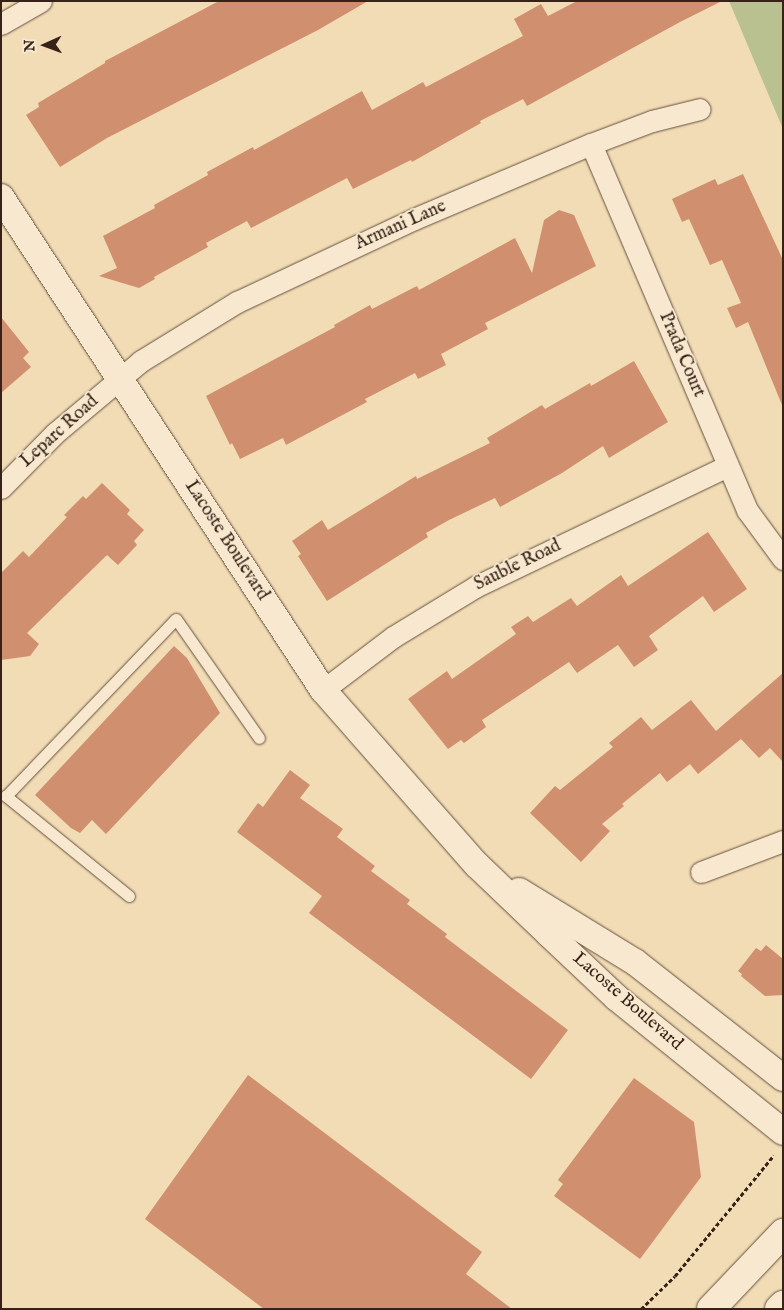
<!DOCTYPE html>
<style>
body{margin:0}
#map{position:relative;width:784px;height:1310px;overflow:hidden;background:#f2dcb5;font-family:"IM FELL English",serif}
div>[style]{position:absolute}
.green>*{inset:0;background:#b8c18f}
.building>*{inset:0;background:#d08f6f}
.path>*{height:3px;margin-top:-1.5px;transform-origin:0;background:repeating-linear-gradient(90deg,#372217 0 4px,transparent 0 6.5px)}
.roads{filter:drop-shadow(0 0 1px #66503e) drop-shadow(0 0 1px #66503e)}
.service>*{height:11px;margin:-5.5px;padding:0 5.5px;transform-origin:5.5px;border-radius:5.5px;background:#f7e8cf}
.minor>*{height:21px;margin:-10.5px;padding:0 10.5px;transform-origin:10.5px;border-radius:10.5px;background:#f7e8cf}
.tertiary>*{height:26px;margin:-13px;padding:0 13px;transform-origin:13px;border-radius:13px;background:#f7e8cf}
.secondary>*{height:28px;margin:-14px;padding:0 14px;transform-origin:14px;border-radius:14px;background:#f7e8cf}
span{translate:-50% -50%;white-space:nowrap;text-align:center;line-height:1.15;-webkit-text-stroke:4px #f7e8cf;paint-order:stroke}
.street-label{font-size:18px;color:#372217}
.frame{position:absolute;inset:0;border:2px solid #372217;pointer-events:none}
.north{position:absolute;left:20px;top:20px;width:50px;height:50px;-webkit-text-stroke:4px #f7e8cf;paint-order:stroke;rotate:268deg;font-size:14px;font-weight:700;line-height:20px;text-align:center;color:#372217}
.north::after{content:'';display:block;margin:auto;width:18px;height:22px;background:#372217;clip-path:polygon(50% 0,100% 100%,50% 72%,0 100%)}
</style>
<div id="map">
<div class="green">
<div style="clip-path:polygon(729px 1px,783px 1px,783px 129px)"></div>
</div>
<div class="building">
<div style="clip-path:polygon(219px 1px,368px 1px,318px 30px,107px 138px,60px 167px,26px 115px,39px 107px,38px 103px,105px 63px,105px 61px)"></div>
<div style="clip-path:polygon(577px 1px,722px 1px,680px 22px,527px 106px,523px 99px,480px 121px,481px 123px,412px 162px,411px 160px,353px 189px,347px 178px,251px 228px,247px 221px,206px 243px,208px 247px,154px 277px,155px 279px,139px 288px,99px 276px,117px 268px,103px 236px,155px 208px,154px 205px,208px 175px,207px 172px,253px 147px,254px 150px,362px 91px,372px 110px,423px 82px,426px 87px,523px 36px,514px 19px,541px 4px,548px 16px)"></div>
<div style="clip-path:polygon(743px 174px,783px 260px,782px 405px,748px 322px,736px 328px,727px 308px,741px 303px,722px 260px,710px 265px,689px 219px,682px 222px,672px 199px,715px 179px,718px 185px)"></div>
<div style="clip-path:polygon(559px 210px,574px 215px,596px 266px,485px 323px,488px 329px,441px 354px,446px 365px,418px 379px,415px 373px,365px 399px,367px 402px,286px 445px,283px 438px,240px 459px,232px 443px,230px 445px,206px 396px,335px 327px,334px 325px,370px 305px,372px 309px,417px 286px,419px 290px,515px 238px,532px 273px,544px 220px)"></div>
<div style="clip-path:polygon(1px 317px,29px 352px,23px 358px,31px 367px,1px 393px)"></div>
<div style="clip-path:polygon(634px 361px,668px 422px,609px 458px,603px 446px,562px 473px,500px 507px,495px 498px,449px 520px,426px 533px,428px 537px,327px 601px,298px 556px,301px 554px,292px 541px,322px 520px,328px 530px,416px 476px,417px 479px,490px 443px,487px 438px,542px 405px,545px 409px,590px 383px,591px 386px)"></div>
<div style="clip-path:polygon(102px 483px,130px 510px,127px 514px,144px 530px,134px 541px,137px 545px,118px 565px,107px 555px,27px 633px,39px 644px,30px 656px,1px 660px,1px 573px,23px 551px,29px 557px,67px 517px,64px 515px,83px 496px,86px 499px)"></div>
<div style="clip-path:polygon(708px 532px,747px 589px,714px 612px,703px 596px,649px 636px,658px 650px,634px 667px,618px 645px,577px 673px,569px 662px,482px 720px,486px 727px,464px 743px,461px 740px,448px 749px,408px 699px,447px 671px,452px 679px,516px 634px,511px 627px,528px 616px,533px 622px,571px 598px,577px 606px,621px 575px,628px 586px)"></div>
<div style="clip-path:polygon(174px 646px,187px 658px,220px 713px,106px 834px,92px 820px,80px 833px,71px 828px,35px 795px)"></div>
<div style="clip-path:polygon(783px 673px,783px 762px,770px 748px,759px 758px,741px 739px,698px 774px,690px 764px,667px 782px,660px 773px,622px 804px,624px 806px,602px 824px,610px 831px,581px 862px,530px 813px,555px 786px,560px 790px,613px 747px,609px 743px,641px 717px,652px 730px,691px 700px,716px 731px)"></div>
<div style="clip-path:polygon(290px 770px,310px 785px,300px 798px,343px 829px,337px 837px,375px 866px,371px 871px,410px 900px,407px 904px,447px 934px,445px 937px,568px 1030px,531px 1079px,309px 913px,322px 896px,237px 832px,258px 803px,263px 807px)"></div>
<div style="clip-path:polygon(766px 945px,783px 959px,783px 995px,765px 996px,741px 976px,742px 974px,738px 971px,756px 948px,761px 951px)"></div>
<div style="clip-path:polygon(248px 1075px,482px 1252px,466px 1274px,512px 1309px,264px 1309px,145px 1219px)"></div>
<div style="clip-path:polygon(634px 1078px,694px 1122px,701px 1177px,640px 1259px,554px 1196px,563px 1184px,558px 1180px)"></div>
</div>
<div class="path">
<div style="left:641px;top:1309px;width:47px;rotate:-44.1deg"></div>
<div style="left:675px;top:1276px;width:156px;rotate:-50.7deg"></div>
</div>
<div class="roads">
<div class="service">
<div style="left:129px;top:896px;width:159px;rotate:-140.9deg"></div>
<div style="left:6px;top:796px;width:245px;rotate:-46.2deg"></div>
<div style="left:176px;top:619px;width:145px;rotate:55.1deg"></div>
</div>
<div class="minor">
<div style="left:1px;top:24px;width:46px;rotate:-29.9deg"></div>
<div style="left:591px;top:144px;width:398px;rotate:66.9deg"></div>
<div style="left:747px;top:510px;width:61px;rotate:53.7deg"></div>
<div style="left:1px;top:488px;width:76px;rotate:-45.5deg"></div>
<div style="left:54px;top:434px;width:114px;rotate:-40deg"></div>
<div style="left:141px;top:361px;width:113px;rotate:-31.6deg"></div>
<div style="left:237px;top:302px;width:195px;rotate:-25.1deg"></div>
<div style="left:414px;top:219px;width:192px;rotate:-23deg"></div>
<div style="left:591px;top:144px;width:65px;rotate:-20.7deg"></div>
<div style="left:652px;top:121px;width:49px;rotate:-14deg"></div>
<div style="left:323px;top:690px;width:88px;rotate:-37.1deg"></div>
<div style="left:393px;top:637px;width:98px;rotate:-31.3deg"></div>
<div style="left:477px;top:586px;width:277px;rotate:-25.6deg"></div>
<div style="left:701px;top:872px;width:88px;rotate:-20.7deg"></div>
</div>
<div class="tertiary">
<div style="left:1px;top:197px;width:589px;rotate:56.85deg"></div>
<div style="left:323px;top:690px;width:233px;rotate:48.7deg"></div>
<div style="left:477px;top:865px;width:100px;rotate:43.8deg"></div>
<div style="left:549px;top:934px;width:93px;rotate:43.3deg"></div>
<div style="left:617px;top:998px;width:213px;rotate:38.9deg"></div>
<div style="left:519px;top:891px;width:136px;rotate:31.5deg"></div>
<div style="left:635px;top:962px;width:188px;rotate:38.1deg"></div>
</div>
<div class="secondary">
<div style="left:711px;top:1309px;width:105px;rotate:-46.5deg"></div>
<div style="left:779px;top:1309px;width:6px;rotate:-45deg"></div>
</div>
</div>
<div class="street-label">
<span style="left:401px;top:226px;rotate:-24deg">Armani Lane</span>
<span style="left:681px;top:355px;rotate:67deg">Prada Court</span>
<span style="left:60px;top:432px;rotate:-42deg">Leparc Road</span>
<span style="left:226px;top:541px;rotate:57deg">Lacoste Boulevard</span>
<span style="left:518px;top:566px;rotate:-26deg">Sauble Road</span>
<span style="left:627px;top:1002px;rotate:41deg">Lacoste Boulevard</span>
</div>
<div class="frame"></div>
<div class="north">N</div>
</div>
